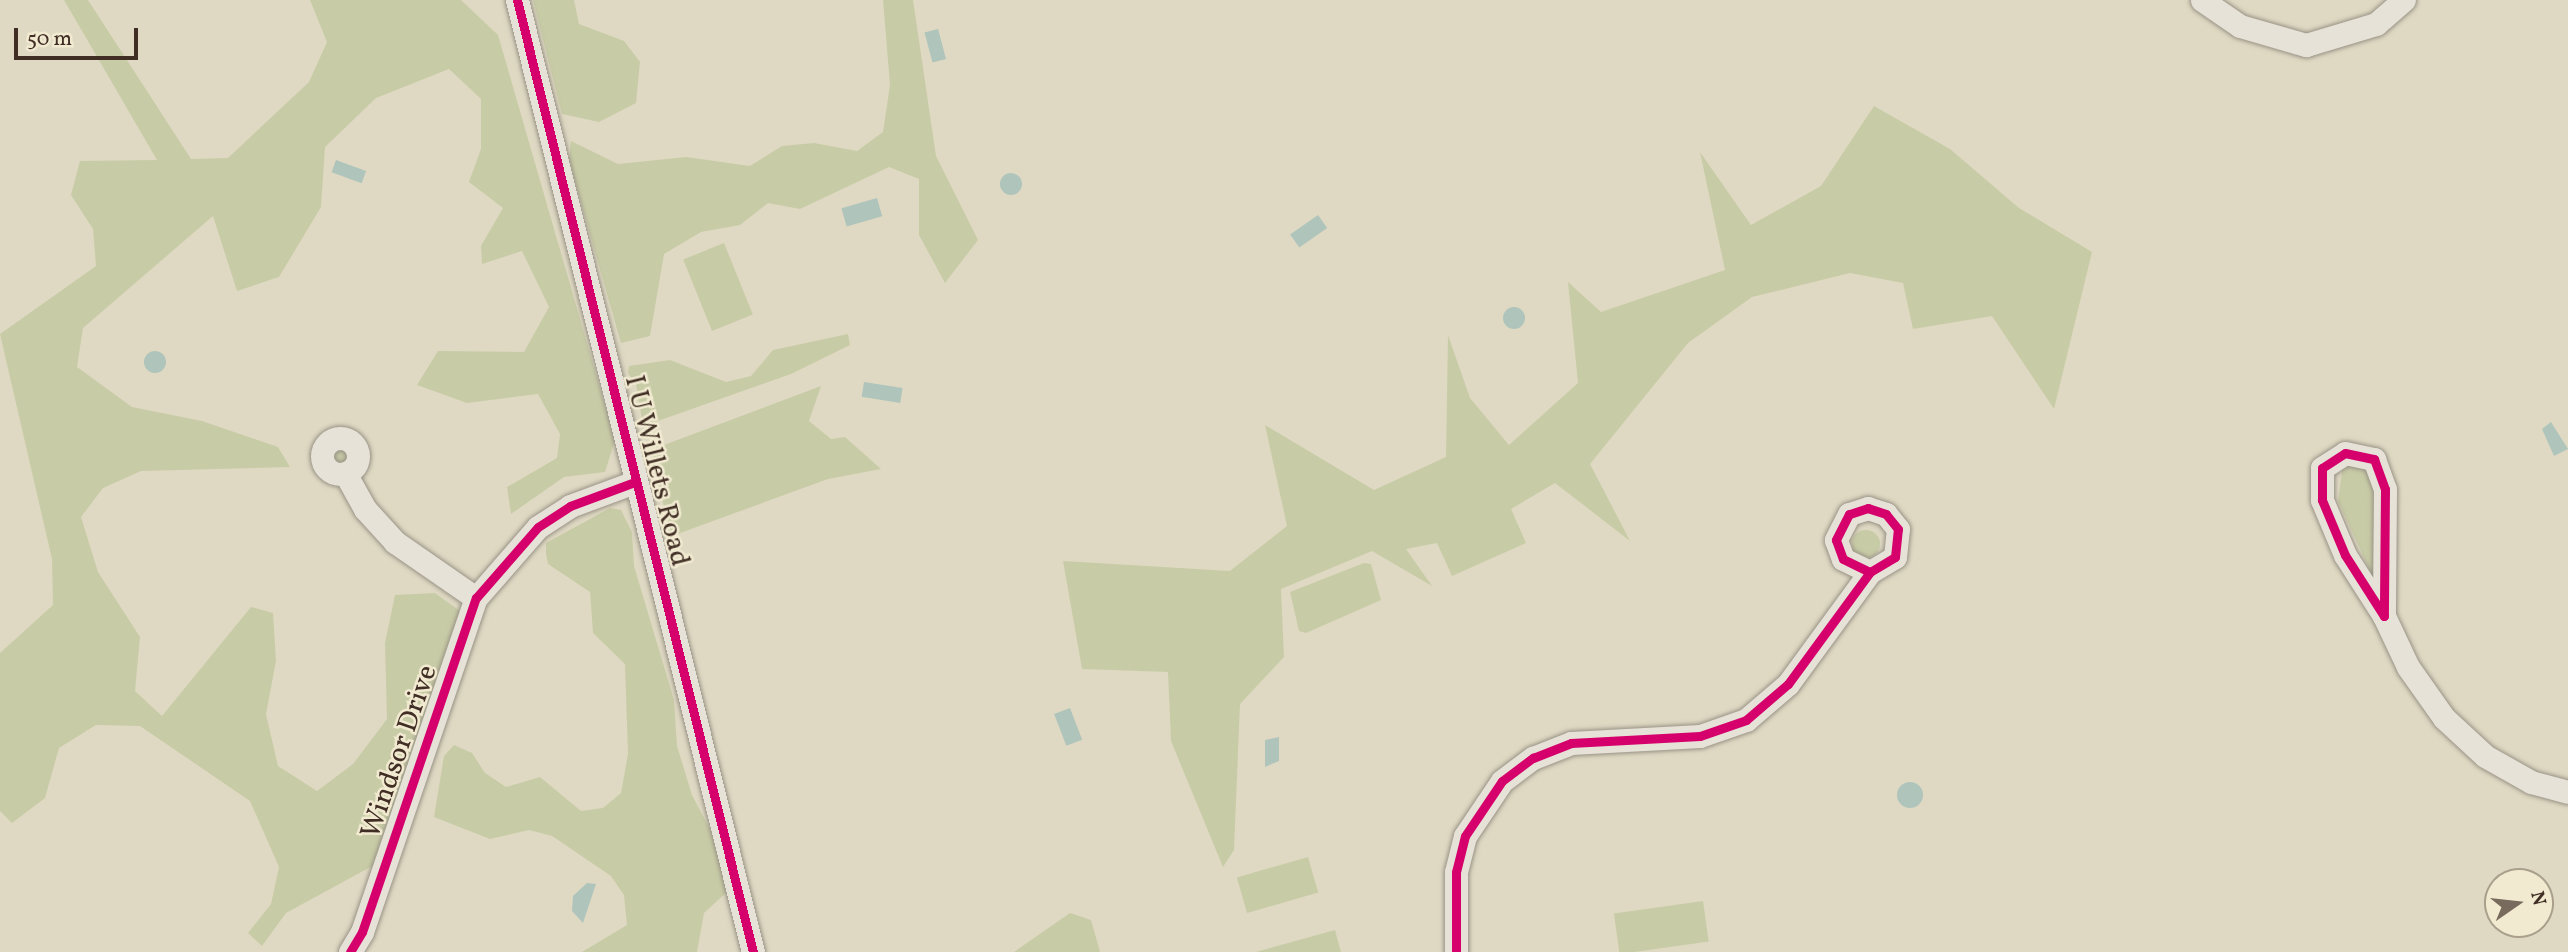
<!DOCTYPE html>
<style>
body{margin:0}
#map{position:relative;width:2568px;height:952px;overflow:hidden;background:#dfd9c3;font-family:Vollkorn,serif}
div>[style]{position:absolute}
.green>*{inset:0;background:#c8cca6;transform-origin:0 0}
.round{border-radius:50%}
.water>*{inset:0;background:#afc4bb;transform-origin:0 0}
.roads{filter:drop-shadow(0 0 2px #999386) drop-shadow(0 0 2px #999386)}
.minor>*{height:23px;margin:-11.5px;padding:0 11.5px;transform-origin:11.5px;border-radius:11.5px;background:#e6e2d7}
.minor>.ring{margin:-11.5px;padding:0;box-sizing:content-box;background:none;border:23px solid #e6e2d7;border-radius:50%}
.cycleway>*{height:9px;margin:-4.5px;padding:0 4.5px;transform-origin:4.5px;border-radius:4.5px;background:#d6006c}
span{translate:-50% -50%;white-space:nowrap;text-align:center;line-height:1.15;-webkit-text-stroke:5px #f1ead1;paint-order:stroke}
.street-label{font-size:28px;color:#402e24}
.north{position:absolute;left:2484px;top:868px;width:70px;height:70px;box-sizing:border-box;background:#f1ead1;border:2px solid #aa9f8c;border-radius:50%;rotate:76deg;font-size:19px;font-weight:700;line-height:28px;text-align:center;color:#402e24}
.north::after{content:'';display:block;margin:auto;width:24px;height:32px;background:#786a5c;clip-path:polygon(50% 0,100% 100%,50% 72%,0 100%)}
.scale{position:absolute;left:14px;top:28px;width:124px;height:32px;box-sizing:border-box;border:4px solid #402e24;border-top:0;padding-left:9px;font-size:21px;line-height:24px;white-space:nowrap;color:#402e24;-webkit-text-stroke:5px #f1ead1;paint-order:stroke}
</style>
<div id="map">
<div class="green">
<div style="clip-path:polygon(64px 0,88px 0,191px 159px,228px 158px,309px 82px,327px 42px,310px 0,461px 0,498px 35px,615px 440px,605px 472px,564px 477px,511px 514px,507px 487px,557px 458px,560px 434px,538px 394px,467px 403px,417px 385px,438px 351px,524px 352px,549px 307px,522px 251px,482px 264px,481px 246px,503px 208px,469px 182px,481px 149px,481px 99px,449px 69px,376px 98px,325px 147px,321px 207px,279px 277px,237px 291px,213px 216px,83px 328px,77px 367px,132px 407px,202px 421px,278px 447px,290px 467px,141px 471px,103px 488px,81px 517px,98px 572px,140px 637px,135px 691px,162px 716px,251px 607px,273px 613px,276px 661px,266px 714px,278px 766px,317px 791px,353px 764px,387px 719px,385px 643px,395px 595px,435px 593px,460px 611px,376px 864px,286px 913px,262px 946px,248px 933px,271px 904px,279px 867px,250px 801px,140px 726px,96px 725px,59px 748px,45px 798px,12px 823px,0 811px,0 653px,53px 605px,52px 559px,0 334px,96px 266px,93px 229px,71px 195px,80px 161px,157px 160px)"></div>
<div style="clip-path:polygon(533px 0,574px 0,579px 24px,624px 41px,640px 62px,636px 103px,599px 122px,562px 114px)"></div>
<div style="clip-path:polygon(883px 0,913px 0,936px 156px,978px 240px,945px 283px,919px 235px,919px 179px,889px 167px,800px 209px,768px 203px,740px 225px,701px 232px,664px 254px,650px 336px,621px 343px,569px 160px,571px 141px,618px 164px,686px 157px,750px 166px,782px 146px,814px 143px,857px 151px,883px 132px,890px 85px)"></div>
<div style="clip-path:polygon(1874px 106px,1950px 149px,2019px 208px,2092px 252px,2054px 409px,1992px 316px,1913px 329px,1903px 283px,1850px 273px,1752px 297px,1688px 343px,1590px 464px,1630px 541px,1555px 483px,1511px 509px,1526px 543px,1452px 576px,1437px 543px,1406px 549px,1432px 586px,1372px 551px,1281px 589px,1284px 657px,1240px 704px,1234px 850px,1223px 867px,1171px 741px,1168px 672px,1082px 669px,1063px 561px,1230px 571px,1287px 526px,1265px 425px,1374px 490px,1446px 457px,1448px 335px,1470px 398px,1509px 445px,1578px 383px,1568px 282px,1601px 312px,1725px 270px,1700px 152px,1751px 225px,1821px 186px)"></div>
<div style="left:724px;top:243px;width:77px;height:44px;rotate:68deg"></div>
<div style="clip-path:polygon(848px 334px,850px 345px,791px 374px,652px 423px,642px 419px,636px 384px,628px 373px,629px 366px,670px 360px,726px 382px,751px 376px,773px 350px)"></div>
<div style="clip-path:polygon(821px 386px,809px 421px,831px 439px,845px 437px,881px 469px,828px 479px,672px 536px,652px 462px,656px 448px)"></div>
<div class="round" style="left:327px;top:442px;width:26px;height:26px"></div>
<div style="clip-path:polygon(2343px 464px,2374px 470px,2373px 577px,2338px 501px)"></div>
<div style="clip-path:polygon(610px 508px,621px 510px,632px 532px,634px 566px,674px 700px,677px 746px,692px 795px,714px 837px,728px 891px,704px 913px,697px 952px,582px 952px,627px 925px,624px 895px,611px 876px,552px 836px,529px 830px,490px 839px,434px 817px,444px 756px,454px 745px,472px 753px,485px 773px,506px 787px,540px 777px,581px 811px,603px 808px,621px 793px,628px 754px,625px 664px,593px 633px,590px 592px,548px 564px,546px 554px,546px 543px)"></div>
<div class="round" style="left:1852px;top:530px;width:28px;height:28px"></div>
<div style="clip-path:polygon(1364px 563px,1371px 564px,1381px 600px,1306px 633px,1299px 631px,1290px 592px)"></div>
<div style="left:1308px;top:857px;width:37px;height:74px;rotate:74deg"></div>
<div style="left:1703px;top:901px;width:41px;height:90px;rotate:82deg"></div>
<div style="clip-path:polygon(1070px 913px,1091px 920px,1100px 952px,1014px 952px)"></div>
<div style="clip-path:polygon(1335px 930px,1341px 952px,1256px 952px)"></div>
</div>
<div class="water">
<div style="left:938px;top:29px;width:31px;height:14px;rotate:75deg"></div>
<div style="left:336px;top:160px;width:32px;height:13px;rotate:20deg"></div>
<div class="round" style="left:1000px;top:173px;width:22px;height:22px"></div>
<div style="left:877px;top:198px;width:19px;height:37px;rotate:74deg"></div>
<div style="left:1318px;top:215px;width:16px;height:34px;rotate:55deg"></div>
<div class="round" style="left:1503px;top:307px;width:22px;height:22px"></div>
<div class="round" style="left:144px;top:351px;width:22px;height:22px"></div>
<div style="left:864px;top:382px;width:39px;height:15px;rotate:9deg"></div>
<div style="clip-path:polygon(2551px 422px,2568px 449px,2554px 456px,2542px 429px)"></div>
<div style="left:1070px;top:708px;width:34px;height:17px;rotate:69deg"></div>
<div style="clip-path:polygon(1279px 737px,1279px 761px,1265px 767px,1265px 740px)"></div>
<div class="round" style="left:1897px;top:782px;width:26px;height:26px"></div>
<div style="clip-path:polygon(587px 883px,596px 884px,583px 923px,572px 911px,573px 896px)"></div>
</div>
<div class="roads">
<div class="minor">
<div style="left:517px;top:0;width:981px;rotate:76.08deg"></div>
<div style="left:2202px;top:0;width:46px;rotate:34.4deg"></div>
<div style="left:2240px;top:26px;width:69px;rotate:16.1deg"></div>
<div style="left:2306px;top:45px;width:73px;rotate:-16.7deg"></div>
<div style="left:2376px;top:24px;width:37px;rotate:-41deg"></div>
<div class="ring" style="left:322px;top:438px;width:13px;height:13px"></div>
<div style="left:2345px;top:453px;width:30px;rotate:12deg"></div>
<div style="left:2374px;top:459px;width:32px;rotate:70deg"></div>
<div style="left:2385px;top:489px;width:127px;rotate:90.5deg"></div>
<div style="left:2384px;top:616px;width:72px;rotate:-122.6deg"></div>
<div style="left:2345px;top:555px;width:60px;rotate:-112.7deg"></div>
<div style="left:2322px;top:500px;width:32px;rotate:-90deg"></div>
<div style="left:2322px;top:468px;width:27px;rotate:-33deg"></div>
<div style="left:345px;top:473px;width:41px;rotate:60.9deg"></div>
<div style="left:365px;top:509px;width:45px;rotate:47.7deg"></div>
<div style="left:395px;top:542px;width:98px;rotate:34.7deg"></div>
<div style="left:2384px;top:616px;width:56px;rotate:64.8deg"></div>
<div style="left:2408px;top:667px;width:62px;rotate:54.8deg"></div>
<div style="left:2444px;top:718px;width:56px;rotate:42.8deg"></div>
<div style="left:2485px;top:756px;width:53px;rotate:29.5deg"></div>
<div style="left:2531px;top:782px;width:38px;rotate:15deg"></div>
<div style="left:350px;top:952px;width:23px;rotate:-59deg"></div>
<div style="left:362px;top:932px;width:353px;rotate:-71.2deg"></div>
<div style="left:476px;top:598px;width:94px;rotate:-48.9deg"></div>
<div style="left:538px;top:527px;width:38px;rotate:-33deg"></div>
<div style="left:570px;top:506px;width:69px;rotate:-20.3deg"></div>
<div style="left:1456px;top:952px;width:80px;rotate:-90deg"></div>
<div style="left:1456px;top:872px;width:37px;rotate:-76deg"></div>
<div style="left:1465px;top:836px;width:66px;rotate:-56.1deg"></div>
<div style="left:1502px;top:781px;width:39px;rotate:-37deg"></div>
<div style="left:1533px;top:758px;width:41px;rotate:-21.5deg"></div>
<div style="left:1571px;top:743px;width:129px;rotate:-3.1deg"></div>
<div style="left:1700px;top:736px;width:49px;rotate:-19.2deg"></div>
<div style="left:1746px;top:720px;width:55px;rotate:-40.6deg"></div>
<div style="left:1788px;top:684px;width:139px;rotate:-53.8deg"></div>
<div style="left:1870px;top:572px;width:29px;rotate:-31deg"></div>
<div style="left:1895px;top:557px;width:28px;rotate:-84deg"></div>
<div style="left:1898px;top:529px;width:19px;rotate:-129deg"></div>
<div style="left:1886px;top:514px;width:19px;rotate:-162deg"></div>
<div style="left:1868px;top:508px;width:20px;rotate:162deg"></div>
<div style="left:1849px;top:514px;width:29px;rotate:117deg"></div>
<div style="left:1836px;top:540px;width:20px;rotate:70deg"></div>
<div style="left:1843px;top:559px;width:30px;rotate:26deg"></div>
</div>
</div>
<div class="cycleway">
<div style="left:517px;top:0;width:981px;rotate:76.08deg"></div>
<div style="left:2345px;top:453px;width:30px;rotate:12deg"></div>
<div style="left:2374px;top:459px;width:32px;rotate:70deg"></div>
<div style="left:2385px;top:489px;width:127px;rotate:90.5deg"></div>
<div style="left:2384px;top:616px;width:72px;rotate:-122.6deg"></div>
<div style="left:2345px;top:555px;width:60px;rotate:-112.7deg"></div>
<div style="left:2322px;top:500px;width:32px;rotate:-90deg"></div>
<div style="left:2322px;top:468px;width:27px;rotate:-33deg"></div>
<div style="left:350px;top:952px;width:23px;rotate:-59deg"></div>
<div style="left:362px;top:932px;width:353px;rotate:-71.2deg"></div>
<div style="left:476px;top:598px;width:94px;rotate:-48.9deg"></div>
<div style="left:538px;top:527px;width:38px;rotate:-33deg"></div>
<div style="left:570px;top:506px;width:69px;rotate:-20.3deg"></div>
<div style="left:1456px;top:952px;width:80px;rotate:-90deg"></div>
<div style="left:1456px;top:872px;width:37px;rotate:-76deg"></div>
<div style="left:1465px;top:836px;width:66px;rotate:-56.1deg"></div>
<div style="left:1502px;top:781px;width:39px;rotate:-37deg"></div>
<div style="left:1533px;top:758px;width:41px;rotate:-21.5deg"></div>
<div style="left:1571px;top:743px;width:129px;rotate:-3.1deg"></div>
<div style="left:1700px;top:736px;width:49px;rotate:-19.2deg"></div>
<div style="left:1746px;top:720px;width:55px;rotate:-40.6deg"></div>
<div style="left:1788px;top:684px;width:139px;rotate:-53.8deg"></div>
<div style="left:1870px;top:572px;width:29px;rotate:-31deg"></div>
<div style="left:1895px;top:557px;width:28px;rotate:-84deg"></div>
<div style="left:1898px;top:529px;width:19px;rotate:-129deg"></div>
<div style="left:1886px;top:514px;width:19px;rotate:-162deg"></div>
<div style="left:1868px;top:508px;width:20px;rotate:162deg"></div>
<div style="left:1849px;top:514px;width:29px;rotate:117deg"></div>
<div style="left:1836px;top:540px;width:20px;rotate:70deg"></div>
<div style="left:1843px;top:559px;width:30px;rotate:26deg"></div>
</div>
<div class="street-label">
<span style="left:656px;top:471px;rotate:76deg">I U Willets Road</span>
<span style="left:400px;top:752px;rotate:-71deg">Windsor Drive</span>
</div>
<div class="north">N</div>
<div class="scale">50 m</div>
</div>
